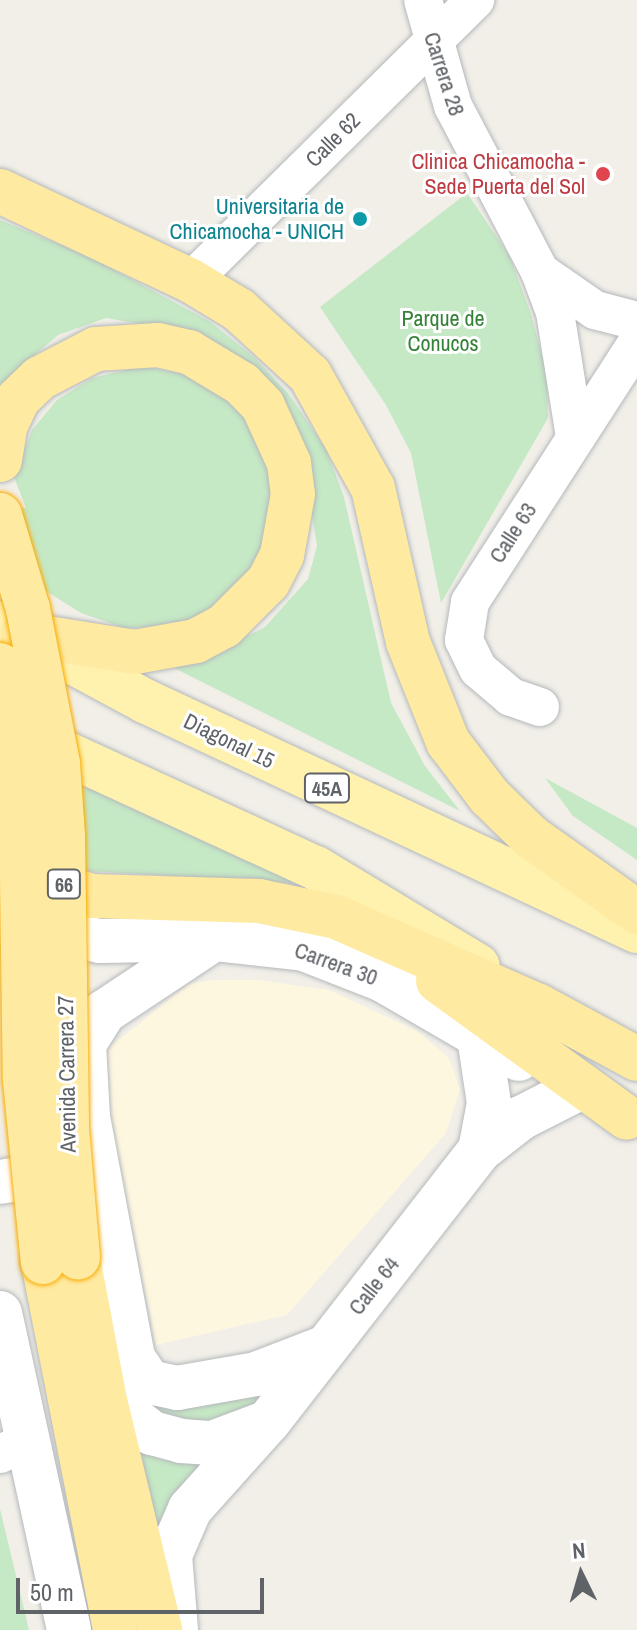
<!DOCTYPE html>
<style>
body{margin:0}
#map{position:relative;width:637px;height:1630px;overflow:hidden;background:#f1efe8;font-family:"Archivo Narrow",sans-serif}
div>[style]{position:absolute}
.commercial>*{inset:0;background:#fef7e0}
.green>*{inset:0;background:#c5e8c5}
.roads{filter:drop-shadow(0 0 2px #b5b8bc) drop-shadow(0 0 2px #b5b8bc)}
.minor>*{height:38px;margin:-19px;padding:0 19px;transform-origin:19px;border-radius:19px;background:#fff}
.tertiary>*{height:44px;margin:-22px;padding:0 22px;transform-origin:22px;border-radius:22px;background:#fff}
.secondary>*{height:44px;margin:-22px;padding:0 22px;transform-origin:22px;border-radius:22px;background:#fff}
.primary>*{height:44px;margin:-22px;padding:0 22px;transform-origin:22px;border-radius:22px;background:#fff2af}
.trunk>*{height:44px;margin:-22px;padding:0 22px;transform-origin:22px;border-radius:22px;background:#feeaa1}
.bridges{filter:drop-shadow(0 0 2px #f9ab00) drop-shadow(0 0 2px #f9ab00)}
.trunk-bridge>*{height:44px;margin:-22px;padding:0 22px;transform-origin:22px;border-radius:22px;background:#feeaa1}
.dots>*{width:22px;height:22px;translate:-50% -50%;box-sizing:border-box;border:4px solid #fff;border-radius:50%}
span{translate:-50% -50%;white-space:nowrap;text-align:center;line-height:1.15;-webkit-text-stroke:6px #fff;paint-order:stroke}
.shield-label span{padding:2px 6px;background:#fff;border:2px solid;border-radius:6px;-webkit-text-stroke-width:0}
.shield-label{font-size:20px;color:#5f6368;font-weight:700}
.street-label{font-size:22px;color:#5f6368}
.health-label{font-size:22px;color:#be3a42}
.right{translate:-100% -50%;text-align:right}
.culture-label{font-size:22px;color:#0d838f}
.park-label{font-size:22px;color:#348238}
.north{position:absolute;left:541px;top:1534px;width:80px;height:80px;-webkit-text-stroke:6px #fff;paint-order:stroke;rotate:355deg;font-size:22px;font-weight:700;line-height:32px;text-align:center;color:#5f6368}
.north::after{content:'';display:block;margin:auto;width:28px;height:36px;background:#5f6368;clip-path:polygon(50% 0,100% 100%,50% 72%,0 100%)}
.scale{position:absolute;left:16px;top:1578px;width:248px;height:36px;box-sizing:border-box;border:4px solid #5f6368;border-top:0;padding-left:10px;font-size:24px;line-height:28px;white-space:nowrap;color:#5f6368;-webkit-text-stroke:6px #fff;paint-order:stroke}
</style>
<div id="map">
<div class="commercial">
<div style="clip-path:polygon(213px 980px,259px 980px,329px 990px,417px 1031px,449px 1058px,460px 1089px,446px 1133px,287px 1315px,156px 1345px,97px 1057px,189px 984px)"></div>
</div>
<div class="green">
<div style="clip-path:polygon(467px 193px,510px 257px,531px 314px,547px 375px,548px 418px,441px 603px,411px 453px,386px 405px,320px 307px)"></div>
<div style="clip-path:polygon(0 220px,90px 257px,209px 321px,254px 357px,288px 393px,326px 449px,344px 497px,391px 703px,425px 766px,460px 811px,170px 666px,222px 649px,265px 627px,308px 579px,317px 546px,304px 466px,163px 328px,106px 318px,58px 335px,21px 367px,0 408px)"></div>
<div style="clip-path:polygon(143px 366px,201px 378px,243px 410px,267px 447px,278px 501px,268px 548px,244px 585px,208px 614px,174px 627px,124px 628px,81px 613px,0 562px,0 508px,26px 508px,14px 477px,32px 430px,57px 400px,92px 378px)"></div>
<div style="clip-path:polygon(0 747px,212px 836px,295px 883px,86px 871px,37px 856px)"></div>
<div style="clip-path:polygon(545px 778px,637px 828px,637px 860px,573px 816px)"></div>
<div style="clip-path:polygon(284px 1374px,260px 1411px,227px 1421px,169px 1423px,135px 1394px)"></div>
<div style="clip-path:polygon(137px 1448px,162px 1460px,218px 1457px,156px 1536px)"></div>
<div style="clip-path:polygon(0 1509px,29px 1630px,0 1630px)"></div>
</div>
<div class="roads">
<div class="minor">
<div style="left:423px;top:0;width:110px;rotate:74.2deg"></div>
<div style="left:453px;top:106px;width:187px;rotate:62.3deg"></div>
<div style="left:540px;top:272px;width:43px;rotate:69.4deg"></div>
<div style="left:555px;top:312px;width:127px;rotate:80.9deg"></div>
<div style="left:540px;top:272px;width:67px;rotate:34.6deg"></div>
<div style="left:595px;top:310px;width:43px;rotate:14.7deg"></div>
<div style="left:191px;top:281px;width:400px;rotate:-44.7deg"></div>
<div style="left:540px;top:707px;width:31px;rotate:-161deg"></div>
<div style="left:511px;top:697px;width:43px;rotate:-139.7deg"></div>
<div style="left:478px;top:669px;width:32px;rotate:-116deg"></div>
<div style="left:464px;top:640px;width:38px;rotate:-81deg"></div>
<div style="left:470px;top:602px;width:308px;rotate:-57.2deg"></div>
<div style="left:0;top:1454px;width:29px;rotate:-25deg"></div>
</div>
<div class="tertiary">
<div style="left:479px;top:1037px;width:67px;rotate:81.4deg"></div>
<div style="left:489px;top:1103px;width:48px;rotate:100.8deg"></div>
<div style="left:0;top:1182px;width:72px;rotate:-9.6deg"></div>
<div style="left:0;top:1313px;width:324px;rotate:77.7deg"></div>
<div style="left:104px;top:1396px;width:61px;rotate:37.6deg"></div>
<div style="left:152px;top:1433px;width:30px;rotate:15deg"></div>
<div style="left:181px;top:1441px;width:31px;rotate:4deg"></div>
<div style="left:212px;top:1443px;width:54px;rotate:-20.4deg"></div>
<div style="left:176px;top:1630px;width:75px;rotate:-94.6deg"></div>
<div style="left:170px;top:1555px;width:50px;rotate:-66.5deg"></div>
<div style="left:190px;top:1509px;width:118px;rotate:-48.1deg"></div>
<div style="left:269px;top:1421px;width:343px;rotate:-52.1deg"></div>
<div style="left:480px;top:1150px;width:52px;rotate:-38deg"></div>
<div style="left:521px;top:1118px;width:59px;rotate:-27deg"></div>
</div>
<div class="secondary">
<div style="left:0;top:921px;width:102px;rotate:11.3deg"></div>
<div style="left:100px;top:941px;width:114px;rotate:-1deg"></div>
<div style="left:214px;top:939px;width:91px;rotate:6.3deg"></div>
<div style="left:304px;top:949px;width:85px;rotate:21.4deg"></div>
<div style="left:383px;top:980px;width:157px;rotate:30.2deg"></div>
<div style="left:214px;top:939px;width:132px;rotate:146.4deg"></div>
<div style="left:104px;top:1012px;width:38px;rotate:122deg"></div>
<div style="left:84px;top:1044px;width:73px;rotate:86.9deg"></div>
<div style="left:88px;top:1117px;width:245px;rotate:79.4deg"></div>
<div style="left:133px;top:1358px;width:29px;rotate:56deg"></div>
<div style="left:149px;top:1382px;width:29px;rotate:12deg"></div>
<div style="left:177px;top:1388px;width:80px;rotate:-10deg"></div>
<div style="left:256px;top:1374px;width:75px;rotate:-21.1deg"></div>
</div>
<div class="primary">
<div style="left:0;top:623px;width:165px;rotate:28.3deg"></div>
<div style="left:145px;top:701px;width:543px;rotate:25.06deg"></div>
<div style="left:24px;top:734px;width:321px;rotate:24.7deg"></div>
<div style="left:316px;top:868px;width:189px;rotate:31.2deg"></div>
</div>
<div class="trunk">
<div style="left:0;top:191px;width:211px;rotate:25.2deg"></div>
<div style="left:191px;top:281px;width:56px;rotate:31.1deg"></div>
<div style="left:239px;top:310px;width:96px;rotate:42.5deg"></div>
<div style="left:310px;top:375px;width:129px;rotate:60.9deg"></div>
<div style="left:373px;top:488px;width:158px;rotate:77.2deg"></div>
<div style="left:408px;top:642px;width:108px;rotate:68.2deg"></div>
<div style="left:448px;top:742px;width:68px;rotate:52.8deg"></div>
<div style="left:489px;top:796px;width:59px;rotate:44.3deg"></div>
<div style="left:531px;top:837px;width:130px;rotate:35.3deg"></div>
<div style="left:0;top:460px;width:33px;rotate:-81deg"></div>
<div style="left:5px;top:427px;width:31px;rotate:-65deg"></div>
<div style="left:18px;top:399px;width:30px;rotate:-44deg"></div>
<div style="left:40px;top:378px;width:63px;rotate:-27.4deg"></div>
<div style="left:96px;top:349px;width:62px;rotate:-3.7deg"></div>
<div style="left:158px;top:345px;width:32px;rotate:13deg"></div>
<div style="left:189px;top:352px;width:62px;rotate:31.1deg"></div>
<div style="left:242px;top:384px;width:30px;rotate:46deg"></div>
<div style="left:263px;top:406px;width:63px;rotate:65.5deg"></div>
<div style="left:289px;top:463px;width:31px;rotate:83deg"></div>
<div style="left:293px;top:494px;width:62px;rotate:100.2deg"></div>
<div style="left:282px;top:555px;width:30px;rotate:117deg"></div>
<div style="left:268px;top:582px;width:62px;rotate:135deg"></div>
<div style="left:224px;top:626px;width:32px;rotate:152deg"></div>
<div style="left:196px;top:641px;width:62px;rotate:169.8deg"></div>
<div style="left:135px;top:652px;width:114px;rotate:-170.9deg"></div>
<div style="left:27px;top:878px;width:68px;rotate:15.3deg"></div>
<div style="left:93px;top:896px;width:166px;rotate:1.7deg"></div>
<div style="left:259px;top:901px;width:79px;rotate:11.7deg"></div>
<div style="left:336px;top:917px;width:222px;rotate:23.7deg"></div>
<div style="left:539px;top:1006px;width:111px;rotate:28.4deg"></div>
<div style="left:438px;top:981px;width:233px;rotate:35.9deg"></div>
<div style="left:78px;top:1258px;width:140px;rotate:79.3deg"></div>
<div style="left:104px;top:1396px;width:241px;rotate:76.5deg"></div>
<div style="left:43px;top:1262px;width:375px;rotate:78.9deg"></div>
</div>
</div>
<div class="bridges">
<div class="trunk-bridge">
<div style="left:0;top:515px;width:98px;rotate:73.4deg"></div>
<div style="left:28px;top:609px;width:158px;rotate:79deg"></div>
<div style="left:58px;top:764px;width:72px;rotate:86deg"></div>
<div style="left:63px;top:836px;width:293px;rotate:89.2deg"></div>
<div style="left:67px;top:1129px;width:129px;rotate:85.1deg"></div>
<div style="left:0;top:665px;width:143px;rotate:81.5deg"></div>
<div style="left:21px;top:806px;width:274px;rotate:89.2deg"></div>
<div style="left:25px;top:1080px;width:183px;rotate:84.4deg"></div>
</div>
</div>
<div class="dots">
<div style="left:603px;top:174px;background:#e0444e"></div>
<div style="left:360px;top:219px;background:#0f9aa8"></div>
</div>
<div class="shield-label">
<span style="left:327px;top:788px">45A</span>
<span style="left:64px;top:884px">66</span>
</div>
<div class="street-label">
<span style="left:444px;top:74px;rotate:72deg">Carrera 28</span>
<span style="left:333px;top:140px;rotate:-45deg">Calle 62</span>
<span style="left:513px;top:533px;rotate:-57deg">Calle 63</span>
<span style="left:229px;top:741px;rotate:26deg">Diagonal 15</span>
<span style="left:336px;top:964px;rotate:20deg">Carrera 30</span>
<span style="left:67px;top:1074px;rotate:-91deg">Avenida Carrera 27</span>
<span style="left:374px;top:1286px;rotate:-52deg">Calle 64</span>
</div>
<div class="health-label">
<span class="right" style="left:585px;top:174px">Clinica Chicamocha -<br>Sede Puerta del Sol</span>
</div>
<div class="culture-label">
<span class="right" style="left:344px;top:219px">Universitaria de<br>Chicamocha - UNICH</span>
</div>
<div class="park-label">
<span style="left:443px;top:331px">Parque de<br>Conucos</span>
</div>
<div class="north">N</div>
<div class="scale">50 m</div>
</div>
